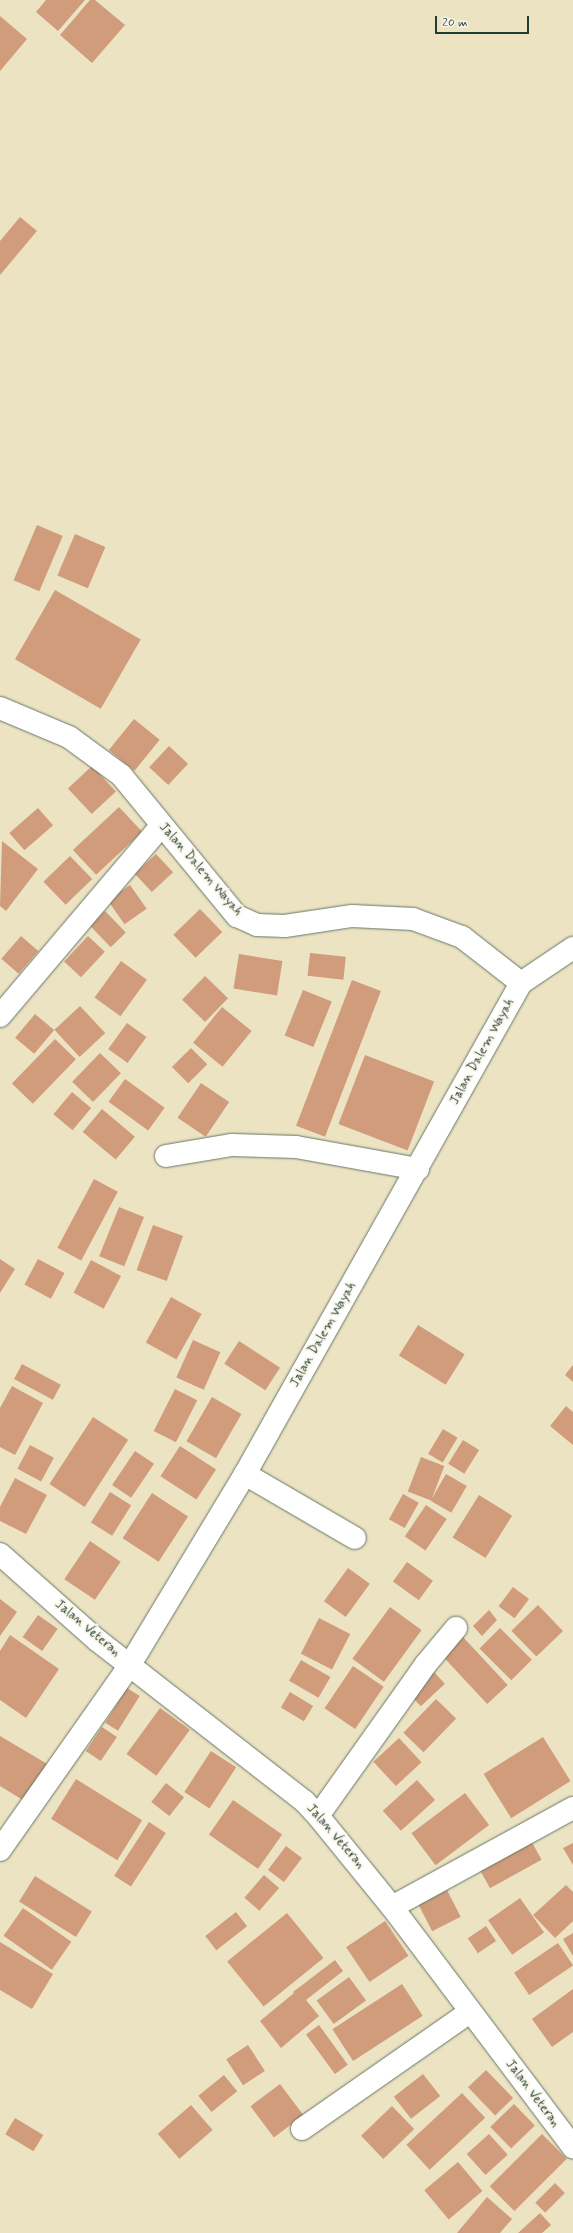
<!DOCTYPE html>
<style>
body{margin:0}
#map{position:relative;width:573px;height:2233px;overflow:hidden;background:#ece3c3;font-family:Mynerve,sans-serif}
div>[style]{position:absolute}
.building>*{inset:0;background:#d09c7c;transform-origin:0 0}
.roads{filter:drop-shadow(0 0 1px #677766) drop-shadow(0 0 1px #677766)}
.minor>*{height:22px;margin:-11px;padding:0 11px;transform-origin:11px;border-radius:11px;background:#fff}
span{translate:-50% -50%;white-space:nowrap;text-align:center;line-height:1.15;-webkit-text-stroke:4px #fbf7ec;paint-order:stroke}
.street-label{font-size:13px;color:#1f3d34}
.scale{position:absolute;left:435px;top:16px;width:94px;height:18px;box-sizing:border-box;border:2px solid #1f3d34;border-top:0;padding-left:5px;font-size:12px;line-height:14px;white-space:nowrap;color:#1f3d34;-webkit-text-stroke:3px #fbf7ec;paint-order:stroke}
</style>
<div id="map">
<div class="building">
<div style="clip-path:polygon(46px 0,85px 0,58px 31px,36px 12px)"></div>
<div style="clip-path:polygon(90px 0,95px 0,125px 25px,92px 63px,60px 35px)"></div>
<div style="clip-path:polygon(0 16px,27px 39px,0 71px)"></div>
<div style="clip-path:polygon(20px 217px,37px 231px,0 275px,0 241px)"></div>
<div style="left:37px;top:525px;width:28px;height:60px;rotate:23deg"></div>
<div style="left:75px;top:534px;width:33px;height:45px;rotate:23deg"></div>
<div style="left:55px;top:590px;width:99px;height:80px;rotate:30deg"></div>
<div style="left:134px;top:719px;width:33px;height:40px;rotate:39deg"></div>
<div style="left:169px;top:746px;width:26px;height:29px;rotate:43deg"></div>
<div style="left:92px;top:766px;width:35px;height:33px;rotate:47deg"></div>
<div style="left:119px;top:807px;width:34px;height:63px;rotate:47deg"></div>
<div style="left:38px;top:808px;width:23px;height:38px;rotate:49deg"></div>
<div style="clip-path:polygon(2px 841px,38px 869px,6px 911px,0 906px)"></div>
<div style="left:156px;top:854px;width:25px;height:29px;rotate:47deg"></div>
<div style="left:70px;top:856px;width:32px;height:37px;rotate:46deg"></div>
<div style="left:130px;top:885px;width:29px;height:27px;rotate:55deg"></div>
<div style="left:200px;top:909px;width:32px;height:37px;rotate:46deg"></div>
<div style="left:105px;top:911px;width:30px;height:21px;rotate:46deg"></div>
<div style="left:21px;top:936px;width:23px;height:30px;rotate:41deg"></div>
<div style="left:88px;top:936px;width:23px;height:35px;rotate:43deg"></div>
<div style="left:310px;top:953px;width:36px;height:23px;rotate:6deg"></div>
<div style="left:239px;top:954px;width:44px;height:35px;rotate:9deg"></div>
<div style="left:121px;top:961px;width:32px;height:45px;rotate:36deg"></div>
<div style="left:205px;top:976px;width:32px;height:33px;rotate:44deg"></div>
<div style="left:352px;top:980px;width:31px;height:156px;rotate:21deg"></div>
<div style="left:303px;top:990px;width:31px;height:49px;rotate:22deg"></div>
<div style="left:80px;top:1006px;width:37px;height:35px;rotate:47deg"></div>
<div style="left:222px;top:1007px;width:38px;height:46px;rotate:39deg"></div>
<div style="left:35px;top:1014px;width:25px;height:31px;rotate:40deg"></div>
<div style="left:127px;top:1023px;width:24px;height:32px;rotate:36deg"></div>
<div style="left:55px;top:1039px;width:29px;height:62px;rotate:44deg"></div>
<div style="left:191px;top:1048px;width:23px;height:27px;rotate:45deg"></div>
<div style="left:100px;top:1053px;width:29px;height:40px;rotate:44deg"></div>
<div style="left:365px;top:1055px;width:74px;height:74px;rotate:21deg"></div>
<div style="left:125px;top:1079px;width:49px;height:28px;rotate:36deg"></div>
<div style="left:201px;top:1083px;width:34px;height:42px;rotate:34deg"></div>
<div style="left:72px;top:1092px;width:25px;height:29px;rotate:40deg"></div>
<div style="left:102px;top:1109px;width:43px;height:30px;rotate:40deg"></div>
<div style="left:94px;top:1179px;width:27px;height:78px;rotate:28deg"></div>
<div style="left:119px;top:1207px;width:27px;height:53px;rotate:22deg"></div>
<div style="left:153px;top:1225px;width:32px;height:48px;rotate:20deg"></div>
<div style="clip-path:polygon(0 1259px,15px 1269px,0 1293px)"></div>
<div style="left:38px;top:1259px;width:30px;height:29px;rotate:28deg"></div>
<div style="left:91px;top:1260px;width:34px;height:37px;rotate:28deg"></div>
<div style="left:171px;top:1297px;width:35px;height:52px;rotate:29deg"></div>
<div style="left:418px;top:1325px;width:55px;height:36px;rotate:32deg"></div>
<div style="left:193px;top:1340px;width:30px;height:41px;rotate:24deg"></div>
<div style="left:239px;top:1341px;width:49px;height:27px;rotate:33deg"></div>
<div style="left:22px;top:1364px;width:44px;height:17px;rotate:28deg"></div>
<div style="clip-path:polygon(573px 1365px,573px 1382px,565px 1375px)"></div>
<div style="clip-path:polygon(12px 1386px,43px 1403px,15px 1455px,0 1447px,0 1408px)"></div>
<div style="left:175px;top:1389px;width:25px;height:47px;rotate:27deg"></div>
<div style="left:212px;top:1397px;width:34px;height:51px;rotate:30deg"></div>
<div style="clip-path:polygon(566px 1406px,573px 1412px,573px 1445px,550px 1426px)"></div>
<div style="left:93px;top:1417px;width:42px;height:80px;rotate:33deg"></div>
<div style="left:443px;top:1429px;width:17px;height:29px;rotate:31deg"></div>
<div style="left:463px;top:1440px;width:19px;height:28px;rotate:32deg"></div>
<div style="left:30px;top:1445px;width:27px;height:27px;rotate:28deg"></div>
<div style="left:180px;top:1446px;width:43px;height:36px;rotate:33deg"></div>
<div style="left:135px;top:1451px;width:23px;height:41px;rotate:34deg"></div>
<div style="left:421px;top:1457px;width:25px;height:37px;rotate:21deg"></div>
<div style="left:446px;top:1474px;width:24px;height:31px;rotate:30deg"></div>
<div style="clip-path:polygon(15px 1478px,47px 1495px,26px 1534px,0 1521px,0 1507px)"></div>
<div style="left:110px;top:1492px;width:25px;height:36px;rotate:32deg"></div>
<div style="left:152px;top:1493px;width:43px;height:54px;rotate:33deg"></div>
<div style="left:403px;top:1494px;width:18px;height:29px;rotate:29deg"></div>
<div style="left:479px;top:1495px;width:39px;height:50px;rotate:32deg"></div>
<div style="left:426px;top:1505px;width:25px;height:38px;rotate:34deg"></div>
<div style="left:90px;top:1541px;width:37px;height:46px;rotate:34deg"></div>
<div style="left:407px;top:1562px;width:32px;height:24px;rotate:36deg"></div>
<div style="left:348px;top:1568px;width:27px;height:41px;rotate:36deg"></div>
<div style="left:513px;top:1587px;width:20px;height:24px;rotate:37deg"></div>
<div style="clip-path:polygon(0 1599px,17px 1612px,0 1636px)"></div>
<div style="left:538px;top:1605px;width:36px;height:37px;rotate:46deg"></div>
<div style="left:390px;top:1607px;width:39px;height:64px;rotate:36deg"></div>
<div style="clip-path:polygon(489px 1610px,497px 1620px,482px 1636px,473px 1626px)"></div>
<div style="left:38px;top:1615px;width:24px;height:27px;rotate:35deg"></div>
<div style="left:319px;top:1618px;width:35px;height:40px;rotate:27deg"></div>
<div style="left:500px;top:1628px;width:45px;height:29px;rotate:45deg"></div>
<div style="clip-path:polygon(10px 1635px,59px 1669px,26px 1718px,0 1700px,0 1651px)"></div>
<div style="left:462px;top:1636px;width:67px;height:28px;rotate:47deg"></div>
<div style="left:301px;top:1660px;width:34px;height:24px;rotate:30deg"></div>
<div style="left:353px;top:1666px;width:37px;height:51px;rotate:34deg"></div>
<div style="left:434px;top:1672px;width:16px;height:33px;rotate:47deg"></div>
<div style="left:127px;top:1688px;width:15px;height:41px;rotate:32deg"></div>
<div style="left:290px;top:1692px;width:27px;height:18px;rotate:31deg"></div>
<div style="left:436px;top:1699px;width:28px;height:47px;rotate:44deg"></div>
<div style="left:160px;top:1708px;width:37px;height:57px;rotate:36deg"></div>
<div style="left:102px;top:1727px;width:18px;height:29px;rotate:34deg"></div>
<div style="clip-path:polygon(0 1736px,49px 1765px,26px 1802px,0 1786px)"></div>
<div style="left:543px;top:1737px;width:52px;height:70px;rotate:58deg"></div>
<div style="left:399px;top:1738px;width:33px;height:35px;rotate:47deg"></div>
<div style="left:211px;top:1751px;width:30px;height:49px;rotate:33deg"></div>
<div style="left:76px;top:1779px;width:78px;height:47px;rotate:32deg"></div>
<div style="left:417px;top:1780px;width:27px;height:46px;rotate:48deg"></div>
<div style="left:166px;top:1783px;width:23px;height:24px;rotate:38deg"></div>
<div style="left:465px;top:1793px;width:40px;height:67px;rotate:53deg"></div>
<div style="left:233px;top:1800px;width:60px;height:42px;rotate:35deg"></div>
<div style="left:149px;top:1822px;width:20px;height:64px;rotate:33deg"></div>
<div style="left:529px;top:1837px;width:26px;height:59px;rotate:61deg"></div>
<div style="clip-path:polygon(573px 1843px,573px 1865px,563px 1848px)"></div>
<div style="left:286px;top:1846px;width:20px;height:30px;rotate:37deg"></div>
<div style="left:264px;top:1875px;width:20px;height:30px;rotate:41deg"></div>
<div style="left:35px;top:1876px;width:67px;height:30px;rotate:32deg"></div>
<div style="clip-path:polygon(566px 1885px,573px 1892px,573px 1921px,555px 1938px,533px 1915px)"></div>
<div style="left:447px;top:1890px;width:30px;height:32px;rotate:63deg"></div>
<div style="left:520px;top:1898px;width:42px;height:39px;rotate:55deg"></div>
<div style="left:23px;top:1908px;width:59px;height:34px;rotate:35deg"></div>
<div style="left:236px;top:1912px;width:18px;height:39px;rotate:52deg"></div>
<div style="left:287px;top:1913px;width:58px;height:77px;rotate:51deg"></div>
<div style="left:385px;top:1921px;width:42px;height:47px;rotate:56deg"></div>
<div style="left:486px;top:1926px;width:18px;height:22px;rotate:56deg"></div>
<div style="clip-path:polygon(573px 1933px,573px 1956px,563px 1939px)"></div>
<div style="clip-path:polygon(0 1942px,53px 1974px,32px 2009px,0 1990px)"></div>
<div style="left:558px;top:1943px;width:27px;height:53px;rotate:56deg"></div>
<div style="clip-path:polygon(335px 1960px,343px 1971px,306px 2000px,319px 2016px,281px 2048px,260px 2021px,294px 1993px,293px 1992px)"></div>
<div style="left:349px;top:1977px;width:29px;height:40px;rotate:54deg"></div>
<div style="left:402px;top:1984px;width:38px;height:83px;rotate:57deg"></div>
<div style="clip-path:polygon(573px 1989px,573px 2032px,552px 2047px,532px 2019px)"></div>
<div style="left:319px;top:2025px;width:49px;height:16px;rotate:54deg"></div>
<div style="left:248px;top:2045px;width:31px;height:26px;rotate:57deg"></div>
<div style="left:486px;top:2070px;width:39px;height:25px;rotate:46deg"></div>
<div style="left:423px;top:2074px;width:28px;height:37px;rotate:52deg"></div>
<div style="left:224px;top:2075px;width:21px;height:33px;rotate:51deg"></div>
<div style="left:280px;top:2084px;width:39px;height:37px;rotate:53deg"></div>
<div style="left:462px;top:2093px;width:34px;height:76px;rotate:47deg"></div>
<div style="left:514px;top:2104px;width:30px;height:33px;rotate:46deg"></div>
<div style="left:191px;top:2105px;width:33px;height:44px;rotate:49deg"></div>
<div style="left:392px;top:2106px;width:32px;height:43px;rotate:46deg"></div>
<div style="left:15px;top:2118px;width:33px;height:19px;rotate:31deg"></div>
<div style="left:489px;top:2134px;width:28px;height:30px;rotate:48deg"></div>
<div style="left:542px;top:2134px;width:35px;height:74px;rotate:45deg"></div>
<div style="left:458px;top:2162px;width:38px;height:44px;rotate:50deg"></div>
<div style="left:555px;top:2183px;width:14px;height:28px;rotate:45deg"></div>
<div style="clip-path:polygon(487px 2197px,512px 2219px,500px 2233px,457px 2233px)"></div>
<div style="clip-path:polygon(540px 2213px,551px 2225px,542px 2233px,518px 2233px)"></div>
</div>
<div class="roads">
<div class="minor">
<div style="left:0;top:708px;width:75px;rotate:22.8deg"></div>
<div style="left:69px;top:737px;width:64px;rotate:36.2deg"></div>
<div style="left:121px;top:775px;width:183px;rotate:50.6deg"></div>
<div style="left:237px;top:916px;width:22px;rotate:24deg"></div>
<div style="left:257px;top:925px;width:28px;rotate:2deg"></div>
<div style="left:285px;top:926px;width:68px;rotate:-8.5deg"></div>
<div style="left:352px;top:916px;width:61px;rotate:2.8deg"></div>
<div style="left:413px;top:919px;width:52px;rotate:20.2deg"></div>
<div style="left:462px;top:937px;width:75px;rotate:37.9deg"></div>
<div style="left:521px;top:983px;width:563px;rotate:119.34deg"></div>
<div style="left:245px;top:1474px;width:223px;rotate:121.1deg"></div>
<div style="left:130px;top:1665px;width:226px;rotate:125.1deg"></div>
<div style="left:521px;top:983px;width:63px;rotate:-33.9deg"></div>
<div style="left:0;top:1016px;width:249px;rotate:-49.7deg"></div>
<div style="left:166px;top:1156px;width:67px;rotate:-9.5deg"></div>
<div style="left:232px;top:1145px;width:64px;rotate:1.8deg"></div>
<div style="left:296px;top:1147px;width:124px;rotate:10.2deg"></div>
<div style="left:245px;top:1474px;width:127px;rotate:30.2deg"></div>
<div style="left:0;top:1554px;width:130px;rotate:41.6deg"></div>
<div style="left:97px;top:1640px;width:262px;rotate:37.9deg"></div>
<div style="left:304px;top:1801px;width:21px;rotate:47deg"></div>
<div style="left:318px;top:1816px;width:117px;rotate:50.9deg"></div>
<div style="left:392px;top:1907px;width:301px;rotate:53deg"></div>
<div style="left:318px;top:1816px;width:186px;rotate:-54.6deg"></div>
<div style="left:426px;top:1664px;width:47px;rotate:-50.2deg"></div>
<div style="left:392px;top:1907px;width:206px;rotate:-28.7deg"></div>
<div style="left:302px;top:2129px;width:205px;rotate:-34.9deg"></div>
</div>
</div>
<div class="street-label">
<span style="left:200px;top:870px;rotate:49deg">Jalan Dalem Wayah</span>
<span style="left:483px;top:1052px;rotate:-61deg">Jalan Dalem Wayah</span>
<span style="left:324px;top:1335px;rotate:-60deg">Jalan Dalem Wayah</span>
<span style="left:87px;top:1629px;rotate:40deg">Jalan Veteran</span>
<span style="left:335px;top:1837px;rotate:49deg">Jalan Veteran</span>
<span style="left:532px;top:2094px;rotate:53deg">Jalan Veteran</span>
</div>
<div class="scale">20 m</div>
</div>
